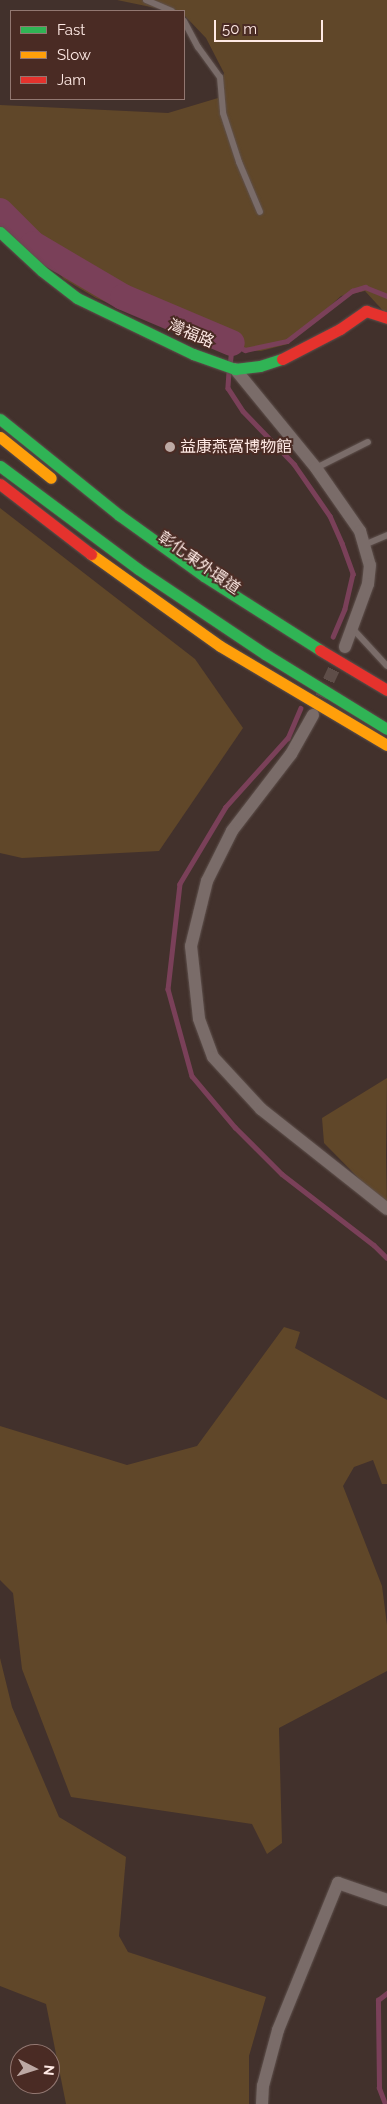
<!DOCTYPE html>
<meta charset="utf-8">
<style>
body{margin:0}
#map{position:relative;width:387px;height:2104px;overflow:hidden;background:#42312c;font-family:Raleway,"Noto Sans TC",sans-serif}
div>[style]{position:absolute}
.green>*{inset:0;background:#604729}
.stream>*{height:4.5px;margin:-2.25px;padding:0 2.25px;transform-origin:2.25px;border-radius:2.25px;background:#7a4059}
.river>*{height:26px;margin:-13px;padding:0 13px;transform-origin:13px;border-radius:13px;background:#7a4059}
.street-tunnel>*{height:12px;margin-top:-6px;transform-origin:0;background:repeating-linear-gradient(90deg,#5e4d48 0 12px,transparent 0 18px)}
.roads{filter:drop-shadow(0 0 1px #5e504c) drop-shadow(0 0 1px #5e504c)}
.lane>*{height:6px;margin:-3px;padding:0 3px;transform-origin:3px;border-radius:3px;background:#7a6c69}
.street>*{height:12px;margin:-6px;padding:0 6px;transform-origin:6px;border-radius:6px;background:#7a6c69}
.fast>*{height:11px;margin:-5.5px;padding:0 5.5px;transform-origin:5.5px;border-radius:5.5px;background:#30b455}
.slow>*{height:11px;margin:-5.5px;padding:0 5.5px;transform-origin:5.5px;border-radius:5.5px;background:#ff9f0a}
.jam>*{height:11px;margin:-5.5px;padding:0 5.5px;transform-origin:5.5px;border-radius:5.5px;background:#e5322d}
.dots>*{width:14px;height:14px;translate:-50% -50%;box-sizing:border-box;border:2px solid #4a2b24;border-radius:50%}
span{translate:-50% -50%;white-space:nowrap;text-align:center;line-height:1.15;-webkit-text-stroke:4px #4a2b24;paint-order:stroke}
.street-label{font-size:16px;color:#ffeae5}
.poi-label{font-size:16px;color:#ffeae5}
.left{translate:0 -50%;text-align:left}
.legend{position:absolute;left:10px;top:10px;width:175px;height:90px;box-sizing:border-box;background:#4a2b24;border:1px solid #927771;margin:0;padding:6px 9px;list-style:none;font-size:15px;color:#ffeae5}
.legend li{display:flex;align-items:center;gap:10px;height:25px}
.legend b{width:25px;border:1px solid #927771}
.north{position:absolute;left:10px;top:2044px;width:50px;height:50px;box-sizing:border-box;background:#4a2b24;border:1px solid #927771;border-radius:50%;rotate:95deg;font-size:14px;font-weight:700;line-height:20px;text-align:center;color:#ffeae5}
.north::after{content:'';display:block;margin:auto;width:18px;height:22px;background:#bda9a4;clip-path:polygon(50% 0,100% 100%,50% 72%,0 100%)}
.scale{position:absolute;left:214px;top:20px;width:109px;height:22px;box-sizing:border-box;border:2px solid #ffeae5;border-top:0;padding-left:6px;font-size:15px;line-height:18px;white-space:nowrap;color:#ffeae5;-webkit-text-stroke:4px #4a2b24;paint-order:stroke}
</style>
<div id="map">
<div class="green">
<div style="clip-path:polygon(117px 0,387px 0,387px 315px,365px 291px,341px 296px,288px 344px,261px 351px,226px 349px,96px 298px,64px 279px,0 208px,0 105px,168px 113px,218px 98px,224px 73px,206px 38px,184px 15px,184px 11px,170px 11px)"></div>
<div style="clip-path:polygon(0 508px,195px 659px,243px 728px,159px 851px,22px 858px,0 853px)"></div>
<div style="clip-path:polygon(387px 1078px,386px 1155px,387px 1207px,324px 1143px,322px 1118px)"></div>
<div style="clip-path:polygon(284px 1327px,300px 1332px,295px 1348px,387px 1400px,387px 1484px,382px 1484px,373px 1460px,354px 1467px,343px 1486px,382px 1586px,387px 1625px,387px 1671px,279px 1728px,282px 1843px,267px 1854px,252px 1824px,71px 1797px,22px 1669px,13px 1593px,0 1580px,0 1426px,127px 1465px,197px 1446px)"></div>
<div style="clip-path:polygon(0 1658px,12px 1707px,59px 1817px,126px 1857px,119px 1936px,128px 1952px,266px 1997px,249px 2056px,249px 2104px,66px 2104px,46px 2004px,0 1986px)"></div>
</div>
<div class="stream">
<div style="left:230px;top:362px;width:19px;rotate:-84deg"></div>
<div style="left:232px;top:343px;width:15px;rotate:28deg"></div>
<div style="left:245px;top:350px;width:43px;rotate:-12.1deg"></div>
<div style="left:287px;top:341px;width:82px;rotate:-37.6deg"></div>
<div style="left:352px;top:291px;width:14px;rotate:-17deg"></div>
<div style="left:365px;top:287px;width:24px;rotate:22deg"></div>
<div style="left:229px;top:372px;width:16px;rotate:94deg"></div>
<div style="left:228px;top:388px;width:27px;rotate:57deg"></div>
<div style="left:243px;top:411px;width:74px;rotate:46.1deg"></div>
<div style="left:294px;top:464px;width:63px;rotate:55.3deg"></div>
<div style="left:330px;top:516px;width:30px;rotate:66deg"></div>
<div style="left:342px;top:543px;width:33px;rotate:70deg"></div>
<div style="left:353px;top:574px;width:36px;rotate:103deg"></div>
<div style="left:345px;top:609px;width:30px;rotate:113deg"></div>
<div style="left:301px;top:708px;width:33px;rotate:113deg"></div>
<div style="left:288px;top:738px;width:93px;rotate:131.9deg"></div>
<div style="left:226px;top:807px;width:90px;rotate:120.9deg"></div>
<div style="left:180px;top:884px;width:106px;rotate:96.5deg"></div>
<div style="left:168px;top:989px;width:90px;rotate:74.6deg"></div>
<div style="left:192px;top:1076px;width:67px;rotate:49.9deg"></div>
<div style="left:235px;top:1127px;width:66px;rotate:45deg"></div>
<div style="left:282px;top:1174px;width:116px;rotate:37.7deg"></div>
<div style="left:374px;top:1245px;width:18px;rotate:45deg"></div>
<div style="left:385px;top:2104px;width:17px;rotate:-111deg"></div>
<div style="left:379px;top:2088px;width:88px;rotate:-90.7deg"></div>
<div style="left:378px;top:2000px;width:11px;rotate:-38deg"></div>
</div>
<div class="river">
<div style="left:0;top:211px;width:47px;rotate:45deg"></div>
<div style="left:33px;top:244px;width:104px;rotate:30.5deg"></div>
<div style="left:123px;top:297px;width:118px;rotate:22.9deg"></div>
</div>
<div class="street-tunnel">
<div style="left:321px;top:697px;width:45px;rotate:-65.1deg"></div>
</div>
<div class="roads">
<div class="lane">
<div style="left:146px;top:0;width:28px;rotate:23deg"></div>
<div style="left:184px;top:21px;width:30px;rotate:62deg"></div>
<div style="left:198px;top:47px;width:37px;rotate:54deg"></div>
<div style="left:220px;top:77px;width:36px;rotate:85deg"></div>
<div style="left:223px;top:113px;width:52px;rotate:71.9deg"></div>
<div style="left:239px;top:162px;width:54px;rotate:67.2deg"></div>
<div style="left:316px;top:468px;width:58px;rotate:-26.6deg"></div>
<div style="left:364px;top:545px;width:25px;rotate:-23deg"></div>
<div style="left:353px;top:629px;width:50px;rotate:47.4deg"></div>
</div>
<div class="street">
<div style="left:235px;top:369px;width:128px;rotate:50.7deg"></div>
<div style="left:316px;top:468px;width:77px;rotate:55.1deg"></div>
<div style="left:360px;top:531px;width:35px;rotate:74deg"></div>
<div style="left:370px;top:565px;width:19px;rotate:96deg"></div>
<div style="left:368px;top:584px;width:67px;rotate:110.1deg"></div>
<div style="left:313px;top:715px;width:45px;rotate:119.4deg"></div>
<div style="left:291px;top:754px;width:97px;rotate:127.5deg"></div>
<div style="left:232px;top:831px;width:56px;rotate:116.6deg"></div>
<div style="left:207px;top:881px;width:67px;rotate:103.8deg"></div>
<div style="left:191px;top:946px;width:73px;rotate:83.7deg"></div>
<div style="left:199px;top:1019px;width:40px;rotate:69.8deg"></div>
<div style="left:213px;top:1057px;width:71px;rotate:47.3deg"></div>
<div style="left:261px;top:1109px;width:161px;rotate:38.4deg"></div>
<div style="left:262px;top:2104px;width:18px;rotate:-87deg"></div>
<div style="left:263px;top:2086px;width:58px;rotate:-75deg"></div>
<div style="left:278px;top:2030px;width:159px;rotate:-67.8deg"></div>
<div style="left:338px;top:1883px;width:52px;rotate:19.1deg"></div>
</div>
<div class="fast">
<div style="left:0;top:232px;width:57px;rotate:42.9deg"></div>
<div style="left:42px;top:271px;width:44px;rotate:37.6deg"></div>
<div style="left:77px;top:298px;width:129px;rotate:25.8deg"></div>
<div style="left:193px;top:354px;width:45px;rotate:19.7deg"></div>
<div style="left:235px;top:369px;width:25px;rotate:-7deg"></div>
<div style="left:260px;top:366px;width:23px;rotate:-18deg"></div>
<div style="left:0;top:419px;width:153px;rotate:38.9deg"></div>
<div style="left:119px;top:515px;width:105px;rotate:35.7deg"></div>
<div style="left:204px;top:576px;width:138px;rotate:32.5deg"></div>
<div style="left:0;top:466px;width:172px;rotate:36.7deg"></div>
<div style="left:138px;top:569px;width:153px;rotate:33.8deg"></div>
<div style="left:265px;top:654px;width:143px;rotate:31.6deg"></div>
</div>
<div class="slow">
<div style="left:0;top:437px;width:65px;rotate:38.8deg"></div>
<div style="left:91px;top:554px;width:158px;rotate:35.5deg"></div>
<div style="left:220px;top:646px;width:194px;rotate:30.7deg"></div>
</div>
<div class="jam">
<div style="left:282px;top:359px;width:65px;rotate:-27.3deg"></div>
<div style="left:340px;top:329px;width:32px;rotate:-35deg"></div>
<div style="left:366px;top:311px;width:22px;rotate:18deg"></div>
<div style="left:0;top:484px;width:115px;rotate:37.6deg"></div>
<div style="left:320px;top:650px;width:78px;rotate:30.8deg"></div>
</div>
</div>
<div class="dots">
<div style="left:170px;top:447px;background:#bda9a4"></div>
</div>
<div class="street-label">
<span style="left:191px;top:334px;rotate:23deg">灣福路</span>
<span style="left:199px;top:563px;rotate:35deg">彰化東外環道</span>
</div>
<div class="poi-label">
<span class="left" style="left:180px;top:447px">益康燕窩博物館</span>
</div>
<ul class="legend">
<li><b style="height:6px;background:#30b455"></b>Fast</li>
<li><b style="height:6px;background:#ff9f0a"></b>Slow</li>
<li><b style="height:6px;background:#e5322d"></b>Jam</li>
</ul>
<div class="north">N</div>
<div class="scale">50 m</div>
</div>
